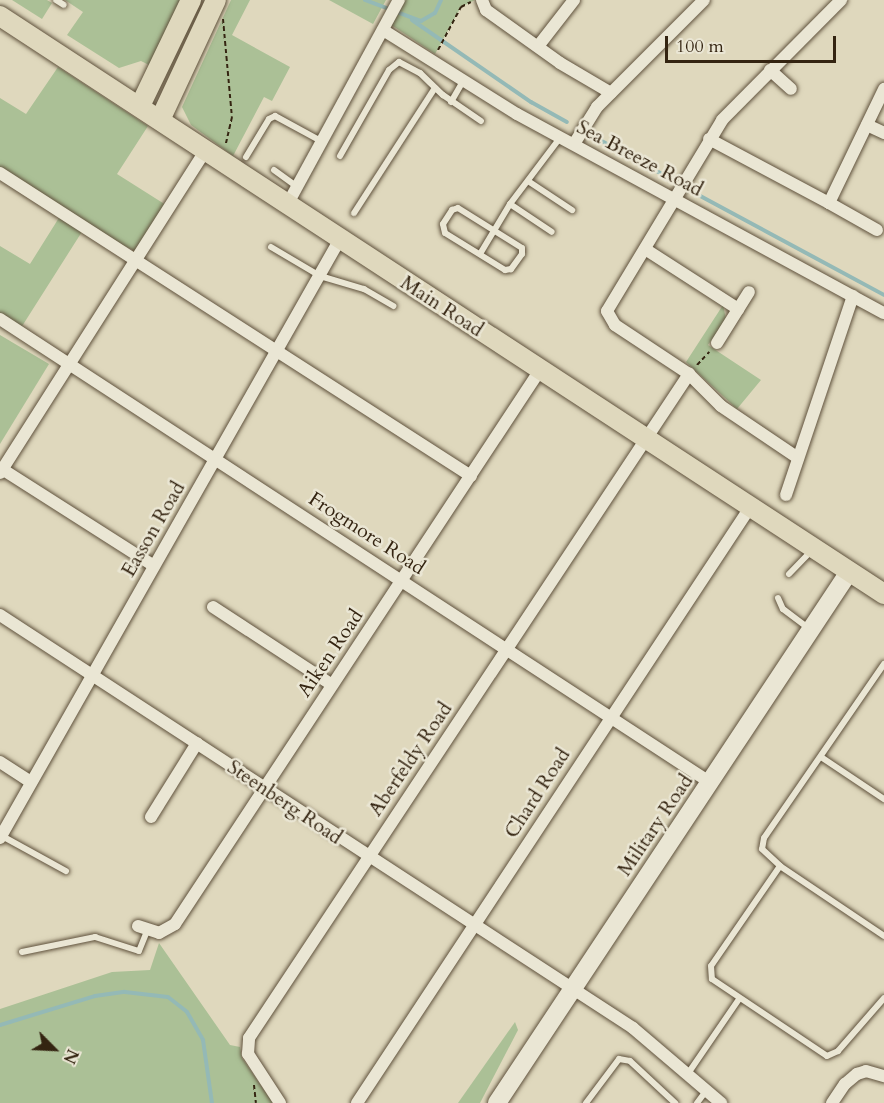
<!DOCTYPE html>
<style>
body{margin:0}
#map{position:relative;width:884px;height:1103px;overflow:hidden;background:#dfd8bd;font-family:Cardo,serif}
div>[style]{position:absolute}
.green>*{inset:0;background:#abc096}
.stream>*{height:4px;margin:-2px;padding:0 2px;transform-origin:2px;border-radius:2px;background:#94b9b6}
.path>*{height:2px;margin-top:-1px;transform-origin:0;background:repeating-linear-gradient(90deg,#342411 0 4.5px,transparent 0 7.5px)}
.roads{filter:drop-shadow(0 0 2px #5f513c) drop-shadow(0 0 2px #5f513c)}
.lane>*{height:6px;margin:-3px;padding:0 3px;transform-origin:3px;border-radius:3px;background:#eae6d4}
.street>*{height:12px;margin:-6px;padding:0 6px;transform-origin:6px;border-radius:6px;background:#eae6d4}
.secondary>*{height:18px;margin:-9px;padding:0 9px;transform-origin:9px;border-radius:9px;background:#eae6d4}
.primary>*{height:20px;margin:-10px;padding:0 10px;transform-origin:10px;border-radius:10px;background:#dfd8bd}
span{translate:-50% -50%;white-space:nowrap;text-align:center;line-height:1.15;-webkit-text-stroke:5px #eae6d4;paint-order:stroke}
.street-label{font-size:20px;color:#342411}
.north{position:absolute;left:24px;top:1019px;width:60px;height:60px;-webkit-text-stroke:4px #eae6d4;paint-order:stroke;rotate:114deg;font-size:16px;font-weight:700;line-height:24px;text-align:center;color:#342411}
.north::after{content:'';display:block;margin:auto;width:21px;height:27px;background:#342411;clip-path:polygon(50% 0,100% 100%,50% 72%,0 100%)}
.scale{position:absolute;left:665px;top:36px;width:171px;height:27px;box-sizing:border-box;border:3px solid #342411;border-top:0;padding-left:8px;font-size:18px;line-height:21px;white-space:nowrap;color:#342411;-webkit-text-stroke:4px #eae6d4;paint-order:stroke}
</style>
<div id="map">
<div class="green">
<div style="clip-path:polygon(12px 0,47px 0,52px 3px,42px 19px)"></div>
<div style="clip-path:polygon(65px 0,180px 0,151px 66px,141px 61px,119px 68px,67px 35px,83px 12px)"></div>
<div style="clip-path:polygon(231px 0,250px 0,232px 35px,290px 67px,272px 101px,264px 97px,233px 156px,191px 125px,182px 107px)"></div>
<div style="clip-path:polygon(329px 0,386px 0,373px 24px)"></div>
<div style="clip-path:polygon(399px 0,475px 0,461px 7px,435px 54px,387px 22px)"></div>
<div style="clip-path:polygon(58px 67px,148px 126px,117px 174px,166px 205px,135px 251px,85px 227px,19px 331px,0 319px,0 246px,30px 264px,62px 213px,0 173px,0 98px,26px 114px)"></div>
<div style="clip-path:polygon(723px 305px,726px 319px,708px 345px,761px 380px,737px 409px,686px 362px)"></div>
<div style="clip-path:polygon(0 335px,49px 364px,0 444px)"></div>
<div style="clip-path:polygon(159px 943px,230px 1045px,240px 1047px,242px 1058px,273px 1103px,0 1103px,0 1009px,112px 972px,150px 970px)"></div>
<div style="clip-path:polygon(515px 1022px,518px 1030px,480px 1103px,458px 1103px)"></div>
</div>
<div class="stream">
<div style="left:365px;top:0;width:60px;rotate:20.6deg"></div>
<div style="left:421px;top:21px;width:16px;rotate:-30deg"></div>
<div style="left:435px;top:13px;width:14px;rotate:-65deg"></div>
<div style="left:412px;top:20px;width:145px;rotate:34.6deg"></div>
<div style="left:531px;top:102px;width:41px;rotate:29.1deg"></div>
<div style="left:598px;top:139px;width:85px;rotate:28.7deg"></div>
<div style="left:691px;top:191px;width:219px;rotate:28.3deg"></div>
<div style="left:0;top:1025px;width:99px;rotate:-17deg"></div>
<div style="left:95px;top:996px;width:30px;rotate:-8deg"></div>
<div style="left:125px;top:992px;width:43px;rotate:6.6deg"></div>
<div style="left:168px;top:997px;width:24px;rotate:38deg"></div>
<div style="left:187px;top:1012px;width:32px;rotate:60deg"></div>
<div style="left:203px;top:1040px;width:64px;rotate:81.9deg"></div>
</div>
<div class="path">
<div style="left:223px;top:19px;width:98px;rotate:84.8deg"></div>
<div style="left:232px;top:117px;width:28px;rotate:103deg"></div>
<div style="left:438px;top:50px;width:49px;rotate:-61.9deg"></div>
<div style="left:461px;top:7px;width:11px;rotate:-27deg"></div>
<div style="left:697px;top:365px;width:18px;rotate:-47deg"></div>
<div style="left:254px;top:1085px;width:18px;rotate:84deg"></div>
</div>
<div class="roads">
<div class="lane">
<div style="left:56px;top:0;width:9px;rotate:32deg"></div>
<div style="left:451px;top:102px;width:24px;rotate:-60deg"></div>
<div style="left:340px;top:156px;width:99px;rotate:-60.3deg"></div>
<div style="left:389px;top:70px;width:13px;rotate:-39deg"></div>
<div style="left:399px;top:62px;width:24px;rotate:28deg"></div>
<div style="left:420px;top:73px;width:32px;rotate:44deg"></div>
<div style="left:443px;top:95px;width:46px;rotate:34.4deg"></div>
<div style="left:246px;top:157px;width:44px;rotate:-58.8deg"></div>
<div style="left:269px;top:119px;width:7px;rotate:-27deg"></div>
<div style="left:275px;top:116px;width:52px;rotate:28.5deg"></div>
<div style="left:274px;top:170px;width:29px;rotate:36deg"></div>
<div style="left:528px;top:181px;width:53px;rotate:33.4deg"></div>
<div style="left:510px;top:204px;width:50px;rotate:33.7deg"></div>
<div style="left:458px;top:208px;width:75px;rotate:32deg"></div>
<div style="left:522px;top:248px;width:6px;rotate:90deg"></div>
<div style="left:522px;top:254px;width:19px;rotate:126deg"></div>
<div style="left:511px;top:269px;width:6px;rotate:171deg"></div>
<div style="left:505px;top:270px;width:70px;rotate:-148.3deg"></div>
<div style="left:445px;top:233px;width:9px;rotate:-103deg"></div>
<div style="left:443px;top:224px;width:17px;rotate:-57deg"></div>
<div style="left:452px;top:210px;width:6px;rotate:-18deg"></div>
<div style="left:354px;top:213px;width:149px;rotate:-57.1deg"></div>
<div style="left:271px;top:247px;width:57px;rotate:30.6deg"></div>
<div style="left:320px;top:276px;width:46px;rotate:16.5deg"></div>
<div style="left:364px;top:289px;width:34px;rotate:30deg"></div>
<div style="left:480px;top:254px;width:58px;rotate:-59deg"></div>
<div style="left:510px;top:204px;width:83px;rotate:-52.9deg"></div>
<div style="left:789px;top:574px;width:32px;rotate:-46deg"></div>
<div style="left:778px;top:598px;width:12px;rotate:66deg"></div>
<div style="left:783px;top:609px;width:31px;rotate:37deg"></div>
<div style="left:884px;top:664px;width:211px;rotate:124.6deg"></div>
<div style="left:764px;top:838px;width:11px;rotate:100deg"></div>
<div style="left:762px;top:849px;width:25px;rotate:43deg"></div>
<div style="left:780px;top:866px;width:125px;rotate:33.9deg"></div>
<div style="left:821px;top:757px;width:76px;rotate:33.7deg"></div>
<div style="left:2px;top:836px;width:73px;rotate:28.7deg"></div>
<div style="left:780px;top:866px;width:121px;rotate:124.6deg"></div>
<div style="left:711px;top:966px;width:13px;rotate:86deg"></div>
<div style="left:712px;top:979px;width:138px;rotate:33.8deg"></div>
<div style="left:827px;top:1056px;width:12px;rotate:-24deg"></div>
<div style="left:838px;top:1051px;width:70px;rotate:-49deg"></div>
<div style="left:22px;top:952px;width:75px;rotate:-11.6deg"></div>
<div style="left:95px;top:937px;width:46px;rotate:17.7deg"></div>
<div style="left:139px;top:951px;width:24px;rotate:-68deg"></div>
<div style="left:687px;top:1075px;width:92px;rotate:-55.6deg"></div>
<div style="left:586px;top:1103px;width:55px;rotate:-53.1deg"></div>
<div style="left:619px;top:1059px;width:11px;rotate:10deg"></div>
<div style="left:630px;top:1061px;width:62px;rotate:43deg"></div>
<div style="left:697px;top:1103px;width:15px;rotate:-53deg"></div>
</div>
<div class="street">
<div style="left:482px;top:0;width:11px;rotate:68deg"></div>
<div style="left:486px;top:10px;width:91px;rotate:35.6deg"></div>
<div style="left:560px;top:63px;width:59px;rotate:30.5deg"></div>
<div style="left:383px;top:30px;width:158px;rotate:32.1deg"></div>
<div style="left:517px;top:114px;width:417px;rotate:28.5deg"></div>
<div style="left:539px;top:45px;width:57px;rotate:-52.1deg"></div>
<div style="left:770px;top:70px;width:28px;rotate:42deg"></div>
<div style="left:867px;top:125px;width:19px;rotate:25deg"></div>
<div style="left:709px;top:139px;width:136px;rotate:28.1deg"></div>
<div style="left:829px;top:203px;width:127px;rotate:-64.2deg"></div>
<div style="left:574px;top:144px;width:44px;rotate:-58.1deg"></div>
<div style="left:597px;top:107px;width:151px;rotate:-45deg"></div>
<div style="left:0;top:173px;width:560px;rotate:32.75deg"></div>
<div style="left:829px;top:203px;width:55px;rotate:29.4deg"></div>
<div style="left:287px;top:205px;width:234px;rotate:-61.4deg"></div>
<div style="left:645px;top:249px;width:111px;rotate:32.8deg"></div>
<div style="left:0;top:319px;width:849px;rotate:33.13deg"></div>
<div style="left:717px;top:343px;width:60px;rotate:-57.9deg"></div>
<div style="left:798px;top:458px;width:93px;rotate:-146deg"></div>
<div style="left:721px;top:406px;width:45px;rotate:-135deg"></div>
<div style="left:689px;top:374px;width:89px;rotate:-146.5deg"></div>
<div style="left:615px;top:325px;width:16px;rotate:-120deg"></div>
<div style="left:607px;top:311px;width:223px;rotate:-58.9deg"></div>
<div style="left:722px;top:120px;width:169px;rotate:-45.2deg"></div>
<div style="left:2px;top:469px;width:180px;rotate:32.5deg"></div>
<div style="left:0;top:473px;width:382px;rotate:-57.5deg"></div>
<div style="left:786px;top:495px;width:210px;rotate:-71.4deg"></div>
<div style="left:213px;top:607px;width:142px;rotate:33.2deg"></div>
<div style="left:0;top:615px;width:756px;rotate:33.12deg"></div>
<div style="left:633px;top:1028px;width:116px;rotate:40.4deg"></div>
<div style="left:0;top:762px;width:37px;rotate:33deg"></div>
<div style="left:151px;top:817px;width:87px;rotate:-58.1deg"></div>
<div style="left:0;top:838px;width:689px;rotate:-60.42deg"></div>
<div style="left:138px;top:926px;width:22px;rotate:18deg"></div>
<div style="left:159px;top:933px;width:18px;rotate:-29deg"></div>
<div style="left:175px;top:924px;width:663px;rotate:-56.62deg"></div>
<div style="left:280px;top:1103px;width:59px;rotate:-123.1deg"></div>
<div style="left:248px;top:1054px;width:16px;rotate:-86deg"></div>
<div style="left:249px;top:1038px;width:797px;rotate:-56.47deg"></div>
<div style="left:357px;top:1103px;width:715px;rotate:-56.58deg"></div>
<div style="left:832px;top:1103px;width:23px;rotate:-56deg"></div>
<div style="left:845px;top:1084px;width:16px;rotate:-40deg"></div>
<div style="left:857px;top:1074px;width:9px;rotate:-18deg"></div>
<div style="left:866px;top:1071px;width:19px;rotate:16deg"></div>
</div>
<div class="secondary">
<div style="left:497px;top:1103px;width:637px;rotate:-56.46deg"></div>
</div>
<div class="primary">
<div style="left:0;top:16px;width:1056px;rotate:33.18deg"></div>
<div style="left:140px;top:106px;width:118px;rotate:-64.3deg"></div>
<div style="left:160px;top:120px;width:132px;rotate:-65deg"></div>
</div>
</div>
<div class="street-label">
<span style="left:640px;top:158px;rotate:28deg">Sea Breeze Road</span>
<span style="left:442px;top:306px;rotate:33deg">Main Road</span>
<span style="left:153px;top:529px;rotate:-60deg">Easson Road</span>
<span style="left:367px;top:533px;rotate:33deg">Frogmore Road</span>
<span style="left:330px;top:653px;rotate:-56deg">Aiken Road</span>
<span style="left:410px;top:759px;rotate:-56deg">Aberfeldy Road</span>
<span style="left:537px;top:793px;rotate:-57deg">Chard Road</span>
<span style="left:285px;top:802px;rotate:34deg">Steenberg Road</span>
<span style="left:655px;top:825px;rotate:-56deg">Military Road</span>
</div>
<div class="north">N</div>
<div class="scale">100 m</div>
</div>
